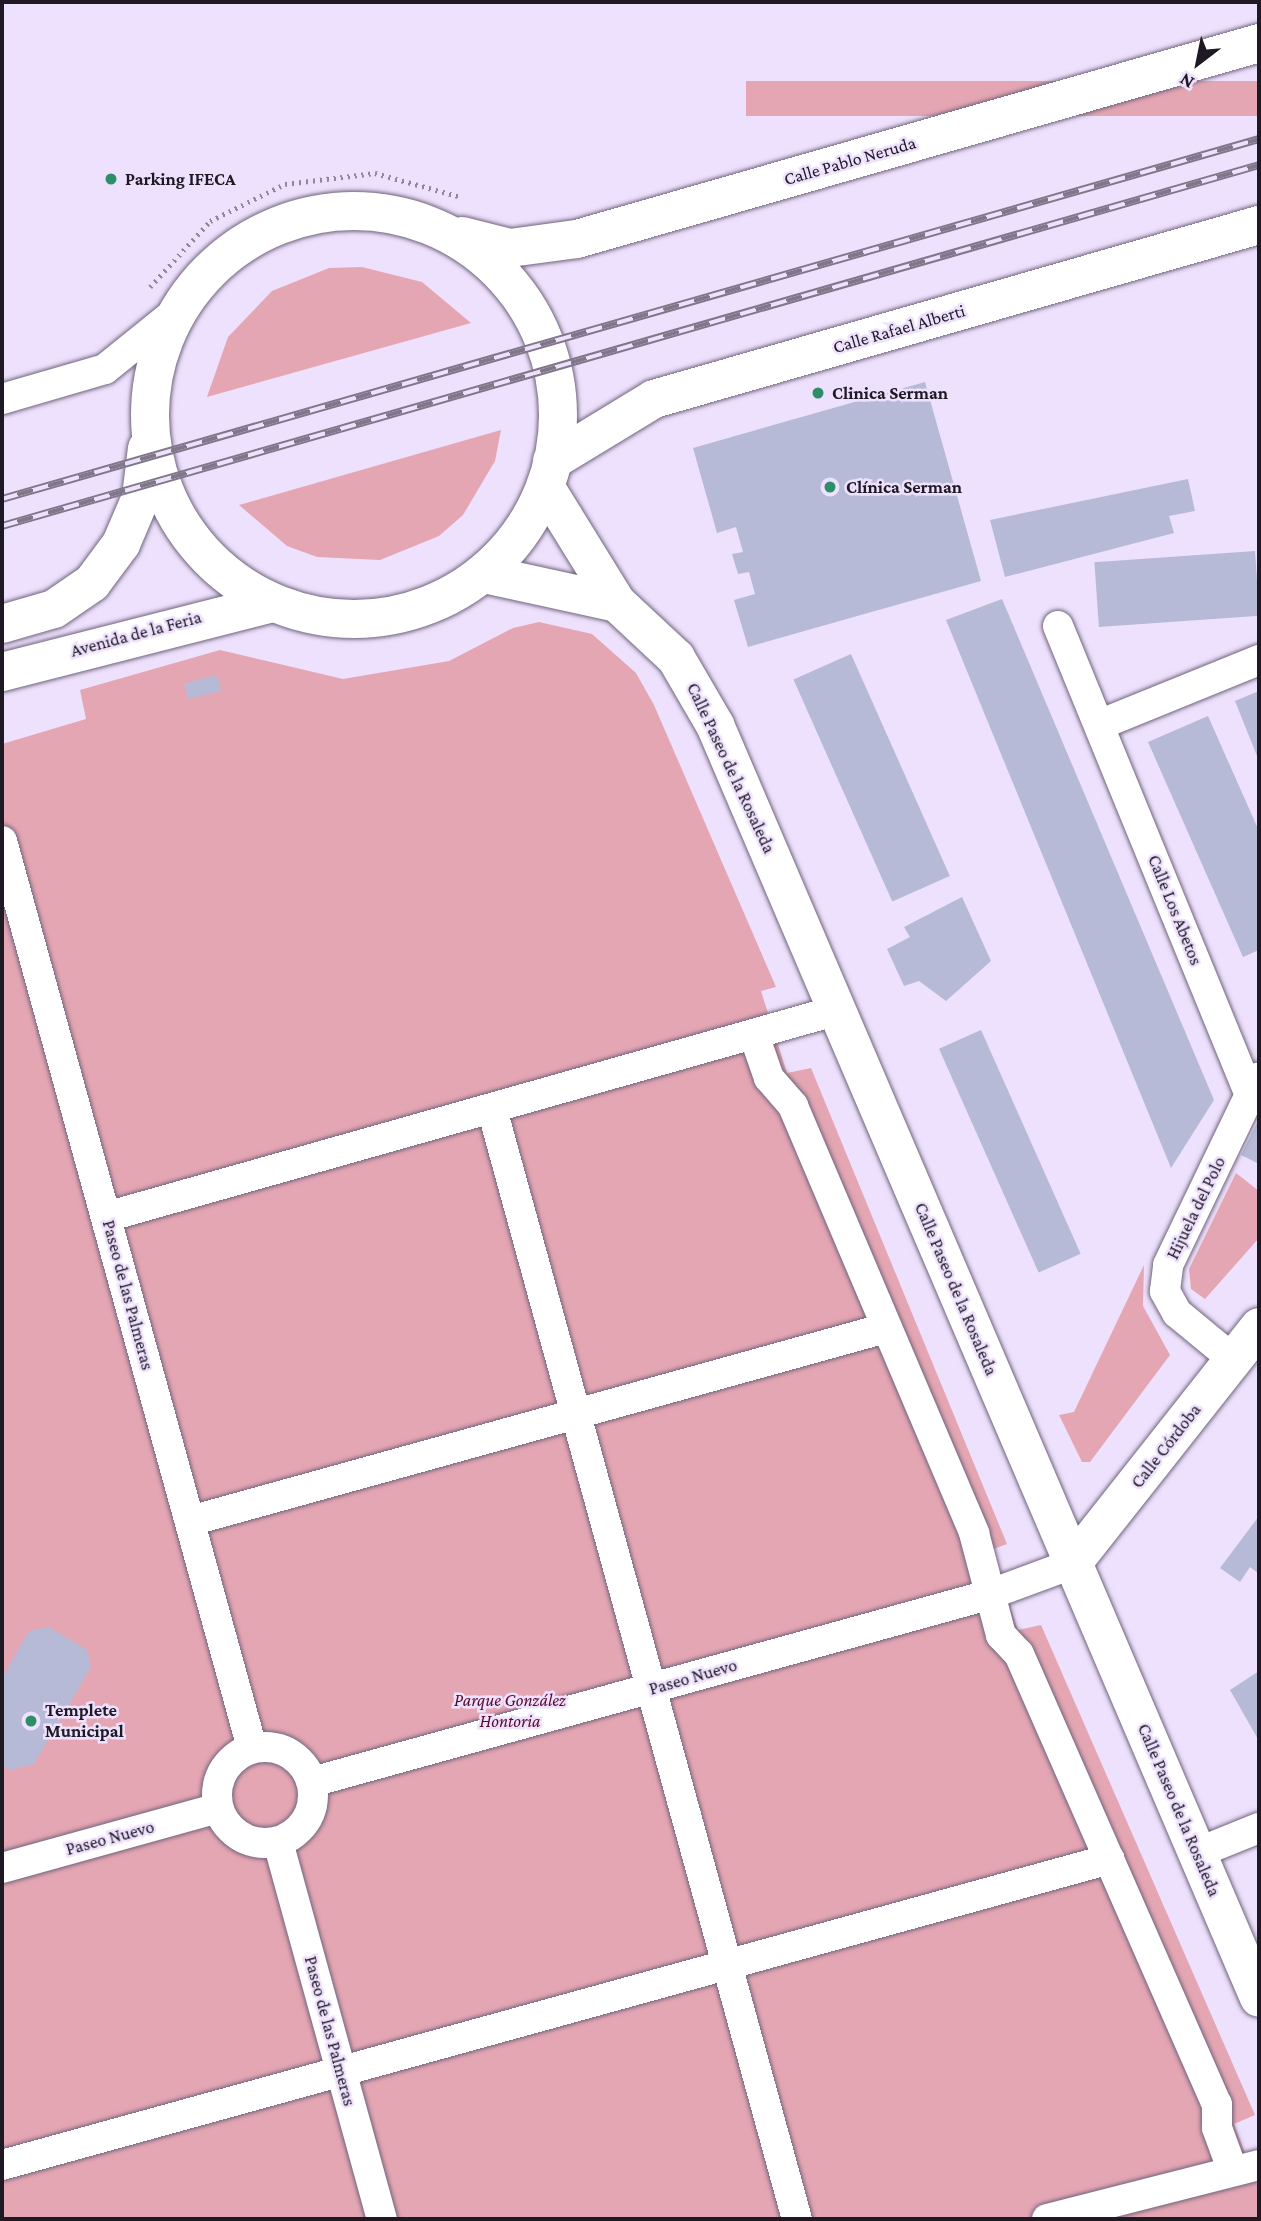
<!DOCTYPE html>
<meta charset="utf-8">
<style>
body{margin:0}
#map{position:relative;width:1261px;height:2221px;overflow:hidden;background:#eee1fd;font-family:"Crimson Pro",serif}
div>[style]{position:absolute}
.green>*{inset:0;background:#e5a6b3;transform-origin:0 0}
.building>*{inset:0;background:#b6bad7;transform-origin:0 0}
.path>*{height:4.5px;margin-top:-2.25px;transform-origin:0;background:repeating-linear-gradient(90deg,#91879b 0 2px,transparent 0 7px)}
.roads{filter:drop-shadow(0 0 2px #70647d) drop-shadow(0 0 2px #70647d)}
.street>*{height:30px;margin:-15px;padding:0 15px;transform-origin:15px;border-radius:15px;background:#fff}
.street>.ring{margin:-15px;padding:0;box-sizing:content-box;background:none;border:30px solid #fff;border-radius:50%}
.secondary>*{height:38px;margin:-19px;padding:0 19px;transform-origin:19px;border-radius:19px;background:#fff}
.primary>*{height:38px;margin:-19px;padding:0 19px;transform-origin:19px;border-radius:19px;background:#fff}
.primary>.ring{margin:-19px;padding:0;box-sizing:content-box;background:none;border:38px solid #fff;border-radius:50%}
.rail>*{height:8px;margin-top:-4px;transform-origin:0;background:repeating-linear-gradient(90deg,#eee1fd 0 16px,#80778a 0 32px);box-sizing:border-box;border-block:2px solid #80778a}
.dots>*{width:19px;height:19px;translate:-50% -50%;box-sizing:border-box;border:4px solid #eee1fd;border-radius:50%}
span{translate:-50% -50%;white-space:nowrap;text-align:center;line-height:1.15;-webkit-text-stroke:5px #eee1fd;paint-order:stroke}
.street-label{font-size:18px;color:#1e1923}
.poi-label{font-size:18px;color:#1e1923;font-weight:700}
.left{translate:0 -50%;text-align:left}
.park-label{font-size:18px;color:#570a27;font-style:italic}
.frame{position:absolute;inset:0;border:4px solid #1e1923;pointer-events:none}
.north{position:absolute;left:1163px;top:28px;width:70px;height:70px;-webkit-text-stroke:5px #eee1fd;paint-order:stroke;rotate:212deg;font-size:19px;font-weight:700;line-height:28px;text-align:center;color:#1e1923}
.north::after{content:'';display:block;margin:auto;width:24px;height:32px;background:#1e1923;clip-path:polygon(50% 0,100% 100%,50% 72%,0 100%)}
</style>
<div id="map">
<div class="green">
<div style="left:1259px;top:81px;width:35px;height:513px;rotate:90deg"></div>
<div style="clip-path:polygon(362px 267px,422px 282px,471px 323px,207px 397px,228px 337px,272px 291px,329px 268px)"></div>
<div style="clip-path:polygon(501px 430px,495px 461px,463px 515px,439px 536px,380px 560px,317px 557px,287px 546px,239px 505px)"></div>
<div style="clip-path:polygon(539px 622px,592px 634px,636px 673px,654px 705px,776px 987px,761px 991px,787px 1073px,811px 1068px,1007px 1544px,991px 1550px,1018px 1630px,1041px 1625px,1255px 2115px,1234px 2124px,1259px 2190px,1259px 2219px,2px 2219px,2px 744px,86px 719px,80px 690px,220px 650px,343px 679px,449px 661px,513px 628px)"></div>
<div style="clip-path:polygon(1236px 1173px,1259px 1191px,1259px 1238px,1205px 1299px,1191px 1289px,1189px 1269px)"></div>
<div style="clip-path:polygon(1144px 1265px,1143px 1306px,1170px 1355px,1090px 1462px,1082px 1462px,1059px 1415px,1074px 1412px)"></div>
</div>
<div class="building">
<div style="clip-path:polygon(925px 382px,981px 581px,748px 647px,734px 600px,755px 594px,749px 572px,738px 574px,732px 554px,743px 552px,736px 527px,717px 533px,693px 448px)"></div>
<div style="clip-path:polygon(1188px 479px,1195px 511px,1169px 516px,1174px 533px,1005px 577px,990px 520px)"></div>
<div style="left:1255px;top:551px;width:65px;height:161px;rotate:86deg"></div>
<div style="clip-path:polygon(1002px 599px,1214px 1100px,1171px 1168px,946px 620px)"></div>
<div style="left:851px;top:654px;width:243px;height:63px;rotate:66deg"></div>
<div style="left:217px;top:675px;width:16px;height:34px;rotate:75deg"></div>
<div style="clip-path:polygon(1259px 691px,1259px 755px,1257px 756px,1235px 701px)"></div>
<div style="clip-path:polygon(1208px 716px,1259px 831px,1259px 950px,1243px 957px,1148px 742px)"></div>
<div style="clip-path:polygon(962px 897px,991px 961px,946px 1001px,919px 981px,904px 986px,887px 949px,910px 937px,904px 927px)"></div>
<div style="left:981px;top:1030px;width:245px;height:46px;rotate:66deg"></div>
<div style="clip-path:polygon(1259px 1119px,1259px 1164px,1241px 1155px)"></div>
<div style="clip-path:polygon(1259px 1516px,1259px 1574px,1250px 1567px,1240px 1582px,1220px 1568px)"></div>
<div style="clip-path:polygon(49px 1627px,87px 1650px,91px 1667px,34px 1764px,10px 1770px,2px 1766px,2px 1678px,29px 1631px)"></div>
<div style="clip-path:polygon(1259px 1671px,1259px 1741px,1230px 1690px)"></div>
</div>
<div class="path">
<div style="left:150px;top:287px;width:89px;rotate:-47.7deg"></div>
<div style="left:210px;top:221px;width:84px;rotate:-26.3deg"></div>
<div style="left:285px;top:184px;width:91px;rotate:-7deg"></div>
<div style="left:375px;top:173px;width:89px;rotate:15.6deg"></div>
</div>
<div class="roads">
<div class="street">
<div style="left:2px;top:399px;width:107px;rotate:-16.2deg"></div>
<div style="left:105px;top:369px;width:92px;rotate:-38.9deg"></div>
<div style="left:1058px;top:626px;width:507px;rotate:67.74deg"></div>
<div style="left:1099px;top:725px;width:173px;rotate:-22.1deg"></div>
<div style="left:2px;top:841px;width:941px;rotate:74.59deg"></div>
<div style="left:754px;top:1035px;width:46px;rotate:70.8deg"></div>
<div style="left:769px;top:1078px;width:37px;rotate:49deg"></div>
<div style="left:793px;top:1106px;width:464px;rotate:67deg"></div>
<div style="left:974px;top:1533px;width:106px;rotate:75.2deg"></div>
<div style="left:1001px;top:1635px;width:26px;rotate:47deg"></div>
<div style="left:1019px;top:1654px;width:492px;rotate:66.3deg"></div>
<div style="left:1217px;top:2104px;width:24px;rotate:90deg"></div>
<div style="left:1217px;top:2128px;width:44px;rotate:69.9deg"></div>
<div style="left:492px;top:1109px;width:1151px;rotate:74.64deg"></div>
<div style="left:106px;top:1217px;width:761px;rotate:-15.79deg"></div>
<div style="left:1234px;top:1360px;width:74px;rotate:-140.5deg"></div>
<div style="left:1177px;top:1313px;width:25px;rotate:-119deg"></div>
<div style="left:1165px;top:1291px;width:26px;rotate:-83deg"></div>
<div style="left:1168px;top:1265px;width:208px;rotate:-64.3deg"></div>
<div style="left:190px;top:1521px;width:722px;rotate:-15.5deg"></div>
<div class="ring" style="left:217px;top:1747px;width:66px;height:66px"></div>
<div style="left:312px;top:1782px;width:701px;rotate:-15.46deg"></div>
<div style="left:988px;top:1595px;width:90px;rotate:-20.3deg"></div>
<div style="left:278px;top:1842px;width:391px;rotate:74.6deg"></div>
<div style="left:1197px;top:1853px;width:67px;rotate:-22deg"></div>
<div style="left:2px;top:1868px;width:224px;rotate:-15.5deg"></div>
<div style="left:2px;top:2165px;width:1149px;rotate:-15.44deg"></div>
<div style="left:1047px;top:2219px;width:219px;rotate:-14.3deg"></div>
</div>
<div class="secondary">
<div style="left:546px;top:488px;width:135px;rotate:58.3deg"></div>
<div style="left:617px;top:603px;width:81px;rotate:43deg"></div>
<div style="left:676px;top:658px;width:78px;rotate:59.8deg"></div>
<div style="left:715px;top:725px;width:1384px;rotate:66.86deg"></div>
<div style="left:484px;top:574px;width:136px;rotate:12.3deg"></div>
<div style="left:1072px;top:1564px;width:302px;rotate:-51.7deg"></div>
</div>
<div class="primary">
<div class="ring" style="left:150px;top:211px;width:370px;height:370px"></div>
<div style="left:462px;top:236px;width:49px;rotate:14deg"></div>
<div style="left:510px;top:248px;width:68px;rotate:-7.7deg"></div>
<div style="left:577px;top:239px;width:710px;rotate:-16.03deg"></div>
<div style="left:552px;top:461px;width:119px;rotate:-31.3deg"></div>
<div style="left:654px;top:399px;width:630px;rotate:-16.05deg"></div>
<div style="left:2px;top:624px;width:54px;rotate:-16.1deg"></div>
<div style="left:54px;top:609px;width:46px;rotate:-34.4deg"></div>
<div style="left:92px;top:583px;width:49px;rotate:-53.4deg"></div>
<div style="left:121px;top:544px;width:51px;rotate:-66.9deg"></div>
<div style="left:141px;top:497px;width:49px;rotate:-83deg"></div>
<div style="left:2px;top:672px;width:279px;rotate:-14.3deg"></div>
</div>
</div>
<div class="rail">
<div style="left:2px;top:499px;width:1308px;rotate:-15.98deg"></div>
<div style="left:2px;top:526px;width:1308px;rotate:-16.02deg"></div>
</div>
<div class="dots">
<div style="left:111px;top:179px;background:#2e8e67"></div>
<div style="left:818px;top:393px;background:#2e8e67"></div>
<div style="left:830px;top:487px;background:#2e8e67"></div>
<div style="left:31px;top:1721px;background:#2e8e67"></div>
</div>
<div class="street-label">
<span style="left:850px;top:161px;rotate:-16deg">Calle Pablo Neruda</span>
<span style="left:899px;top:329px;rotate:-16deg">Calle Rafael Alberti</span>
<span style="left:136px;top:634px;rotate:-15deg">Avenida de la Feria</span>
<span style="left:731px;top:768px;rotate:65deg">Calle Paseo de la Rosaleda</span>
<span style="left:1175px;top:910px;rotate:68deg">Calle Los Abetos</span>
<span style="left:1196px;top:1208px;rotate:-64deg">Hijuela del Polo</span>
<span style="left:956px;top:1289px;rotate:67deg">Calle Paseo de la Rosaleda</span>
<span style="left:128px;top:1295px;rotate:75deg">Paseo de las Palmeras</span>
<span style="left:1166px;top:1446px;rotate:-52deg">Calle Córdoba</span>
<span style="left:693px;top:1677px;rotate:-16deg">Paseo Nuevo</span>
<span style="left:1179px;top:1810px;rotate:67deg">Calle Paseo de la Rosaleda</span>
<span style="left:110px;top:1838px;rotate:-15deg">Paseo Nuevo</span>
<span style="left:330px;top:2031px;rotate:75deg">Paseo de las Palmeras</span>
</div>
<div class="poi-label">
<span class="left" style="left:125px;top:179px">Parking IFECA</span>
<span class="left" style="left:832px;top:393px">Clinica Serman</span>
<span class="left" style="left:846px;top:487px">Clínica Serman</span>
<span class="left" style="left:45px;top:1721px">Templete<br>Municipal</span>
</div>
<div class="park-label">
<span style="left:510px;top:1711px">Parque González<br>Hontoria</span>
</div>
<div class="frame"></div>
<div class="north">N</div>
</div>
